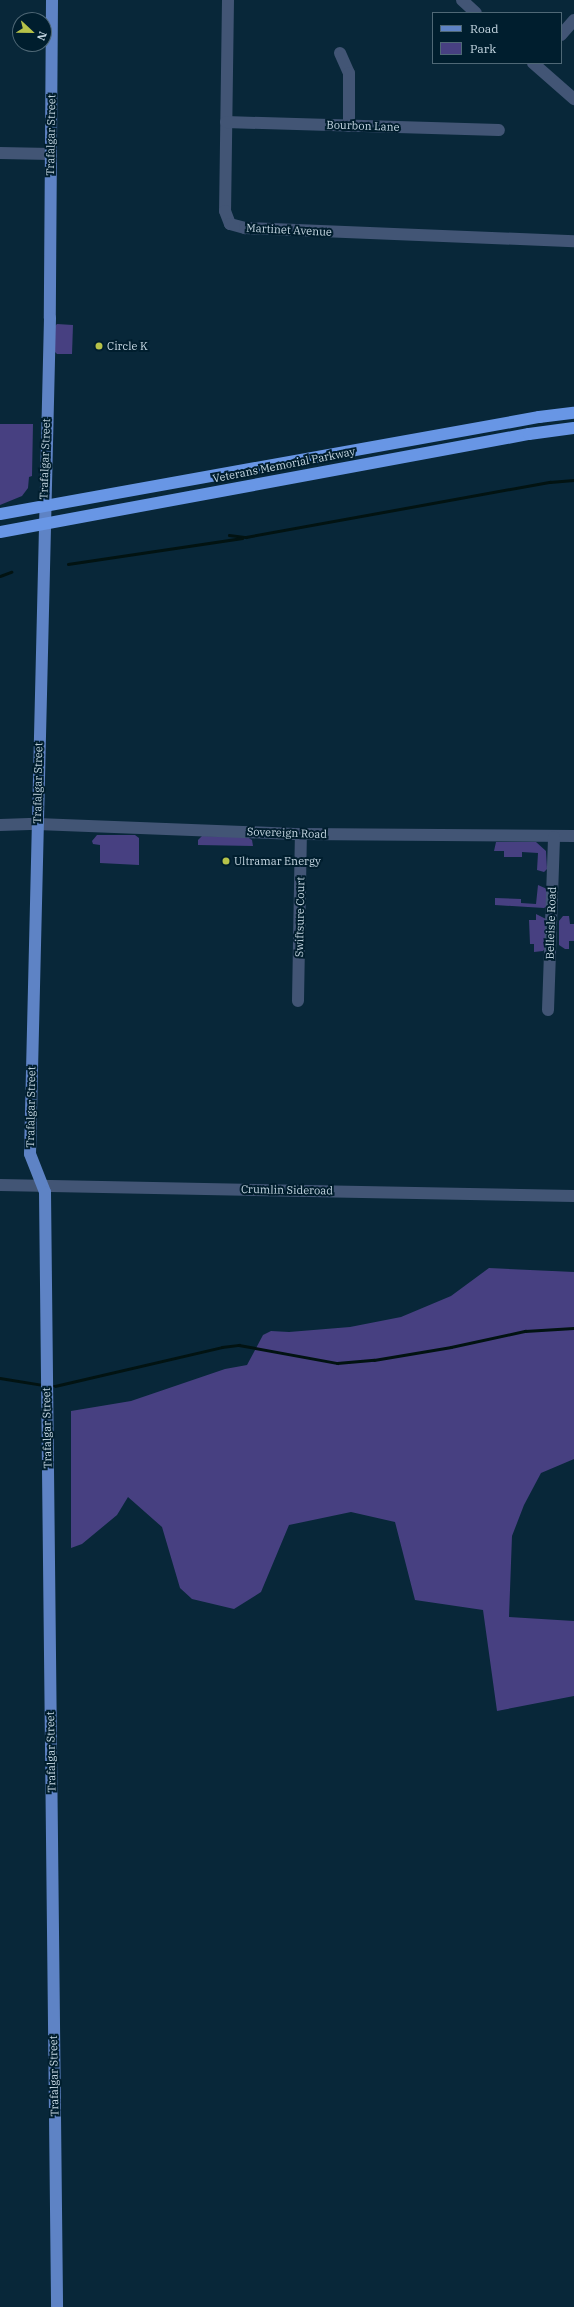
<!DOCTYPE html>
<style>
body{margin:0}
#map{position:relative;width:574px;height:2307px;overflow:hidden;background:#082739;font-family:"IBM Plex Serif",serif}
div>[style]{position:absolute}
.green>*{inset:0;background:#474081}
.stream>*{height:2.5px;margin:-1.25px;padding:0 1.25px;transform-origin:1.25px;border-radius:1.25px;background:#021312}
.minor>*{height:12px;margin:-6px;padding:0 6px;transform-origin:6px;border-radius:6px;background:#425575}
.major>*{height:12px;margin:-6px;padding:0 6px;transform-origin:6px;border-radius:6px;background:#5e83c5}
.highway>*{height:12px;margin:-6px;padding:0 6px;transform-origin:6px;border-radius:6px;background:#6896e5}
.dots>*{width:11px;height:11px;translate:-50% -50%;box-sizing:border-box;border:2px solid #001e2e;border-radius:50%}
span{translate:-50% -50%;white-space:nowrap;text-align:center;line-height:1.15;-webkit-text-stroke:4px #001e2e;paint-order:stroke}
.street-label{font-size:11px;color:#c5d7e2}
.poi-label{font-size:11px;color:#c5d7e2}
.left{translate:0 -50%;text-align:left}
.legend{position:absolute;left:432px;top:12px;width:130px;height:52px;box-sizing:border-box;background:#001e2e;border:1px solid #4f6876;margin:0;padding:5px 7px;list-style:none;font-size:12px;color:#c5d7e2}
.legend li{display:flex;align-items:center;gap:8px;height:20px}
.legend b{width:20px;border:1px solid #4f6876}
.north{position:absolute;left:12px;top:12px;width:40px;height:40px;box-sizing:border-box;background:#001e2e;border:1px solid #4f6876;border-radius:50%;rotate:112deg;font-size:11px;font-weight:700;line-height:16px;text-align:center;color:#c5d7e2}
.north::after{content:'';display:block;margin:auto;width:14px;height:18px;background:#b6c249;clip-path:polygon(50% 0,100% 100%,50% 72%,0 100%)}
</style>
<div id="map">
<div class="green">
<div style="clip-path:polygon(57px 324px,73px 325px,72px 354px,57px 354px,54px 351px,55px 326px)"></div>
<div style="clip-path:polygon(0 424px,33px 424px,32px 476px,29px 477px,28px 488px,22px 496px,0 505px)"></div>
<div style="clip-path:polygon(97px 835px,135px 835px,139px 838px,139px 865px,100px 863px,100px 845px,93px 844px,92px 841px)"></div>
<div style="clip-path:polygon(202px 836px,247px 837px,252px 840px,253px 846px,198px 845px,198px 840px)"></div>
<div style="clip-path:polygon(496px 842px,536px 842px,546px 851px,547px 869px,544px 872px,537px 870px,538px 853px,522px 852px,522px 857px,504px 857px,504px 851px,494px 851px)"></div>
<div style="clip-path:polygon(538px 885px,547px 889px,547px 906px,544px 908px,495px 905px,495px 898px,521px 899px,521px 903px,536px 904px)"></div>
<div style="clip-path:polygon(536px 914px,546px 919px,546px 947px,543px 951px,534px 952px,534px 944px,530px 944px,529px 920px,536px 920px)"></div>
<div style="clip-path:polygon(563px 916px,569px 916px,570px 924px,574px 924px,574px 941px,569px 941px,569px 949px,565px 949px,559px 945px,559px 921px)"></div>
<div style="clip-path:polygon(489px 1268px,574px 1272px,574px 1459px,541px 1473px,524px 1505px,512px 1536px,509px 1617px,574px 1621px,574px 1696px,497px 1711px,483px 1610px,415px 1600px,395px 1522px,351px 1512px,289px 1525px,261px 1592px,234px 1609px,192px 1599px,180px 1588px,162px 1527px,128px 1497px,117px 1515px,82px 1544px,71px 1548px,71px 1411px,131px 1401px,225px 1369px,247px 1365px,263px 1335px,271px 1331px,289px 1332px,350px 1327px,401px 1317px,451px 1296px)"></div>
</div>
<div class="stream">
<div style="left:229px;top:535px;width:17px;rotate:7deg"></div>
<div style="left:246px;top:537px;width:309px;rotate:-10.3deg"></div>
<div style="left:550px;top:482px;width:24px;rotate:-5deg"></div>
<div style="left:68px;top:564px;width:176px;rotate:-8.5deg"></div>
<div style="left:0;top:576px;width:12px;rotate:-20deg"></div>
<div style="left:0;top:1378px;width:44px;rotate:9.2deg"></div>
<div style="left:50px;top:1386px;width:5px"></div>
<div style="left:55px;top:1386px;width:171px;rotate:-13.1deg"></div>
<div style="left:222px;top:1347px;width:17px;rotate:-7deg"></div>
<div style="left:239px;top:1345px;width:100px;rotate:10.4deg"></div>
<div style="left:337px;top:1363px;width:37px;rotate:-5deg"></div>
<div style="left:374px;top:1360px;width:78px;rotate:-9.6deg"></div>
<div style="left:451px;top:1347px;width:76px;rotate:-12.2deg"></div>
<div style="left:525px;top:1331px;width:49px;rotate:-3.5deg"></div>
</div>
<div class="minor">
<div style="left:228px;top:0;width:211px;rotate:90.8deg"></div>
<div style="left:225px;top:211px;width:14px;rotate:69deg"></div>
<div style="left:230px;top:224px;width:16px;rotate:15deg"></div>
<div style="left:245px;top:228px;width:329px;rotate:2.3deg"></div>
<div style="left:462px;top:0;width:19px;rotate:43deg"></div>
<div style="left:561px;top:35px;width:20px;rotate:-49deg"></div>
<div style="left:340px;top:53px;width:22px;rotate:66deg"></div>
<div style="left:349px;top:73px;width:53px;rotate:90deg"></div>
<div style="left:533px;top:63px;width:55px;rotate:41.3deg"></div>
<div style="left:226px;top:122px;width:273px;rotate:1.7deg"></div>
<div style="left:0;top:153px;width:51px;rotate:1.1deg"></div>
<div style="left:0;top:825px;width:37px;rotate:-2deg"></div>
<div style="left:37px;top:824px;width:264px;rotate:2.2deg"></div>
<div style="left:301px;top:834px;width:273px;rotate:0.4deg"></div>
<div style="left:298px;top:1001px;width:167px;rotate:-89deg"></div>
<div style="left:548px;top:1010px;width:173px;rotate:-88deg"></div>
<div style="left:0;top:1185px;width:574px;rotate:1.1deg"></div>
</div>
<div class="major">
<div style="left:52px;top:0;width:318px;rotate:90.4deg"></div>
<div style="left:50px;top:318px;width:836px;rotate:91.37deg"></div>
<div style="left:30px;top:1154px;width:41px;rotate:68.5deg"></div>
<div style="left:45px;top:1192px;width:1115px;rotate:89.38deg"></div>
</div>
<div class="highway">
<div style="left:0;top:514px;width:548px;rotate:-10.2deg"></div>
<div style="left:539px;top:417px;width:35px;rotate:-7deg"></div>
<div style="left:0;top:532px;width:538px;rotate:-10.5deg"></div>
<div style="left:529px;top:434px;width:45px;rotate:-7.6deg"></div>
</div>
<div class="dots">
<div style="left:99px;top:346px;background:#b6c249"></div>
<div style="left:226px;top:861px;background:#b6c249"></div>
</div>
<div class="street-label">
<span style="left:363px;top:126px;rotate:2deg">Bourbon Lane</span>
<span style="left:51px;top:135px;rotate:-89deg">Trafalgar Street</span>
<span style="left:289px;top:230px;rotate:3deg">Martinet Avenue</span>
<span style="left:45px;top:459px;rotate:-88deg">Trafalgar Street</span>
<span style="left:284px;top:465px;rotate:-11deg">Veterans Memorial Parkway</span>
<span style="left:38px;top:783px;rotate:-89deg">Trafalgar Street</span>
<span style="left:287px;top:833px;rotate:2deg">Sovereign Road</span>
<span style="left:300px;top:917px;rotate:-89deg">Swiftsure Court</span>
<span style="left:551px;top:923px;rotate:-88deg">Belleisle Road</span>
<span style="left:31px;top:1107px;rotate:-89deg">Trafalgar Street</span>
<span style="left:287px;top:1190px;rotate:1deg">Crumlin Sideroad</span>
<span style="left:47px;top:1428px;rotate:-91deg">Trafalgar Street</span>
<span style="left:51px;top:1752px;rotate:-91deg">Trafalgar Street</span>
<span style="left:54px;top:2076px;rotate:-91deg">Trafalgar Street</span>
</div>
<div class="poi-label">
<span class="left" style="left:107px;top:346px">Circle K</span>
<span class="left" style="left:234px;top:861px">Ultramar Energy</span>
</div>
<ul class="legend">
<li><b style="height:5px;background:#5e83c5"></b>Road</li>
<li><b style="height:11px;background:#474081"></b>Park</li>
</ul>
<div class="north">N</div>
</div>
